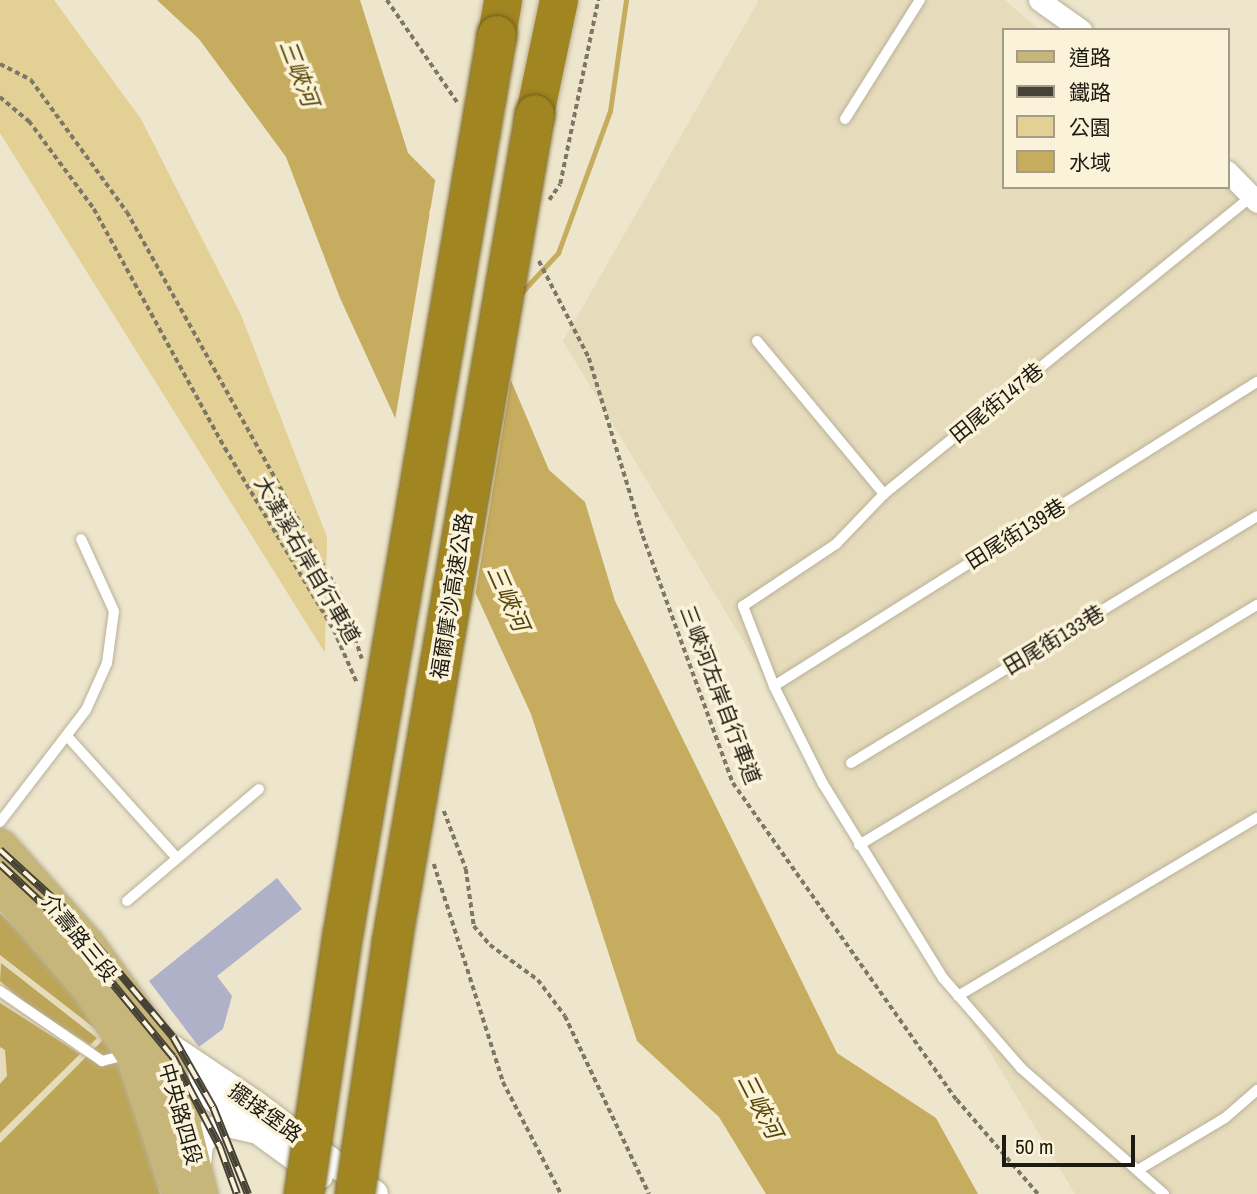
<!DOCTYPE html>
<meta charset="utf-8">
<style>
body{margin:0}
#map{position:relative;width:1257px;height:1194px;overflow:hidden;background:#eee6cc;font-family:"Archivo Narrow","Noto Sans TC",sans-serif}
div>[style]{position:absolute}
.built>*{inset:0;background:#e6dbbb}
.green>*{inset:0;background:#e3d094}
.forest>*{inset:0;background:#bda557}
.water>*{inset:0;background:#c5ac5f}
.pier>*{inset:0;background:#eee6cc}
.stream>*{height:5px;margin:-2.5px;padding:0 2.5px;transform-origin:2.5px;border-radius:2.5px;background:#c5ac5f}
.building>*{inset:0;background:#afb1c9}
.path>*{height:3.5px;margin-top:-1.75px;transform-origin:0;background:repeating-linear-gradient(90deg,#7c7766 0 5px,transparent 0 8.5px)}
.roads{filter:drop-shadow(0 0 2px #b8b098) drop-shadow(0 0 2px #b8b098)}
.service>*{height:10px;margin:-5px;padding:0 5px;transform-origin:5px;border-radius:5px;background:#fff}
.minor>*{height:21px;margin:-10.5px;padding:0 10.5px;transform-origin:10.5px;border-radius:10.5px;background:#fff}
.tertiary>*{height:26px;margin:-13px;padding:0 13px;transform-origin:13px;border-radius:13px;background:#fff}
.primary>*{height:33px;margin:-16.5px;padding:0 16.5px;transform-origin:16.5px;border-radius:16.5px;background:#c7b67a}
.motorway>*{height:38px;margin:-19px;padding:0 19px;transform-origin:19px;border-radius:19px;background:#a18521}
.rail>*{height:8px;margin-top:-4px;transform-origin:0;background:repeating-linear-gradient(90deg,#fbf3d9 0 16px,#464235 0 32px);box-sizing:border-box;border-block:2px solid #464235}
.bridges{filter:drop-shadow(0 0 2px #73601b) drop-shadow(0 0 2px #73601b)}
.motorway-bridge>*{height:38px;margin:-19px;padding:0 19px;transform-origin:19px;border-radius:19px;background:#a18521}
span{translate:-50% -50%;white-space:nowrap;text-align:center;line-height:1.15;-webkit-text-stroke:7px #fbf3d9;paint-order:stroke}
.street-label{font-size:21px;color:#1d1a11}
.water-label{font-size:23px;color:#544301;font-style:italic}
.legend{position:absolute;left:1002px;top:28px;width:228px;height:161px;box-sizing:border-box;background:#fbf3d9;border:2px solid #a29c89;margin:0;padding:9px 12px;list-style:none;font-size:21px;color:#1d1a11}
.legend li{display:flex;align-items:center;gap:14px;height:35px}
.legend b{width:35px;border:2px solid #a29c89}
.scale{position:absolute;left:1002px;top:1135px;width:133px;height:32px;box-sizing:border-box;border:4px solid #1d1a11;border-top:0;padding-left:9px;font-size:21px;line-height:24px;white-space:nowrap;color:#1d1a11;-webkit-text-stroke:5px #fbf3d9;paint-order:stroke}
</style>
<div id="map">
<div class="built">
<div style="clip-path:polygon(759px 0,1005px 0,1040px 30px,1003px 30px,1003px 187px,1227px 185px,1257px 210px,1257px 1194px,1075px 1194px,563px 341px)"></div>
<div style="clip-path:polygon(0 955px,107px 1037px,0 1143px)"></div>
</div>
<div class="green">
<div style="clip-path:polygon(0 0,54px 0,141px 119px,241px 315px,327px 537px,325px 653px,0 133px)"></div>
</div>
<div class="forest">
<div style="clip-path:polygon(0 913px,80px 992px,123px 1052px,160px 1194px,0 1194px,0 1143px,106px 1037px,0 955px)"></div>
<div style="clip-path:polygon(1px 963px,97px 1038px,90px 1045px,24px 1002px,0 981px)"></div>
<div style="clip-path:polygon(0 1003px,80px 1054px,0 1133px,0 1084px,7px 1076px,5px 1050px,0 1047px)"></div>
</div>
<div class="water">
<div style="clip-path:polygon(157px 0,360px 0,408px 153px,439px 184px,429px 213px,493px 338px,549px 470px,585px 502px,615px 601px,837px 1053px,936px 1118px,978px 1194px,766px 1194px,719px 1117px,637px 1041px,531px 714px,340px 298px,286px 157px,199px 39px)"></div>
</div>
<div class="pier">
<div style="clip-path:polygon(436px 176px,442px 185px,433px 213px,512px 374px,474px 603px,394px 426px)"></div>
</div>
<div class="stream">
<div style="left:520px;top:294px;width:56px;rotate:-47.2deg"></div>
<div style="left:558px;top:253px;width:151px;rotate:-69.9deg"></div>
<div style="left:610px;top:111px;width:112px;rotate:-81.8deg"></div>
</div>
<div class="building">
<div style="clip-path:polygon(277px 878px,302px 909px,217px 976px,232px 996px,223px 1029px,199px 1047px,149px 981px)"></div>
</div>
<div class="path">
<div style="left:387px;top:0;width:124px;rotate:55.5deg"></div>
<div style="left:0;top:64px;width:35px;rotate:27deg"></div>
<div style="left:31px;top:80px;width:163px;rotate:54deg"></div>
<div style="left:127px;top:212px;width:442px;rotate:60.9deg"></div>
<div style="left:342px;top:598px;width:64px;rotate:71.8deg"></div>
<div style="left:0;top:97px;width:38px;rotate:40deg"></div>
<div style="left:29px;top:121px;width:109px;rotate:53.5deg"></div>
<div style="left:94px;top:209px;width:273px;rotate:61.3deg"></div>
<div style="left:225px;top:448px;width:212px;rotate:59.1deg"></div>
<div style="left:334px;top:630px;width:58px;rotate:66.5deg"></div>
<div style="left:549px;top:200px;width:19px;rotate:-55deg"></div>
<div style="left:560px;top:184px;width:188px;rotate:-78.3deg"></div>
<div style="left:539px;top:261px;width:109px;rotate:62.7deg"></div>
<div style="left:589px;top:358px;width:186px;rotate:73.1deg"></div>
<div style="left:643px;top:536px;width:263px;rotate:70deg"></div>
<div style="left:733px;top:783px;width:388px;rotate:54.8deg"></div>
<div style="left:957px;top:1100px;width:124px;rotate:49.2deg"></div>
<div style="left:444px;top:811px;width:62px;rotate:69.2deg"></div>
<div style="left:466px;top:869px;width:58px;rotate:82deg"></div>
<div style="left:474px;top:926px;width:25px;rotate:50deg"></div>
<div style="left:490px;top:945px;width:59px;rotate:36.1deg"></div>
<div style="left:538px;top:980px;width:45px;rotate:53.1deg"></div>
<div style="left:565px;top:1016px;width:197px;rotate:64.7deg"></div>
<div style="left:434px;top:864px;width:229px;rotate:72.4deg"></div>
<div style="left:503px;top:1082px;width:126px;rotate:62.6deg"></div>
</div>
<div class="roads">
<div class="service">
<div style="left:845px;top:119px;width:141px;rotate:-57.8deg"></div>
<div style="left:757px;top:341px;width:199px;rotate:50.3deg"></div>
<div style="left:774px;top:686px;width:571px;rotate:-32.19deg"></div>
<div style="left:67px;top:736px;width:163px;rotate:48deg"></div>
<div style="left:851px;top:763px;width:475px;rotate:-31.3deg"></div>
<div style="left:0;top:822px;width:141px;rotate:-52.5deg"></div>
<div style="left:86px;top:710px;width:51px;rotate:-65.9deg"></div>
<div style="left:107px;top:663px;width:52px;rotate:-82.3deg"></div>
<div style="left:114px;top:611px;width:79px;rotate:-114.6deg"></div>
<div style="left:859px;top:845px;width:465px;rotate:-31.1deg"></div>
<div style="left:127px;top:901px;width:173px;rotate:-40.3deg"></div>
<div style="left:0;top:991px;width:124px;rotate:34.5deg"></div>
<div style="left:102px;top:1061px;width:25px;rotate:-14deg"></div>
<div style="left:958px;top:996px;width:348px;rotate:-30.8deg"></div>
<div style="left:1138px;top:1170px;width:101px;rotate:-30.9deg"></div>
<div style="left:1225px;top:1118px;width:43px;rotate:-41.2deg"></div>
<div style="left:1164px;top:1194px;width:191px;rotate:-138.6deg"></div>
<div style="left:1021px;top:1068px;width:119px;rotate:-130.9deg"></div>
<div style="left:943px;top:978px;width:228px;rotate:-121.7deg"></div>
<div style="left:823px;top:784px;width:110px;rotate:-116.6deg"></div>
<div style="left:774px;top:686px;width:86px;rotate:-111.2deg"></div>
<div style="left:743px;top:606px;width:112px;rotate:-33.7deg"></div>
<div style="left:836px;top:544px;width:69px;rotate:-46.2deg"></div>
<div style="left:884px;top:494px;width:472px;rotate:-39deg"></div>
</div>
<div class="minor">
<div style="left:1039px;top:0;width:52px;rotate:35.5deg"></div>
<div style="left:1227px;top:171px;width:43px;rotate:45.9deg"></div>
</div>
<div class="tertiary">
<div style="left:154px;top:1036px;width:120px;rotate:33.8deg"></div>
<div style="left:254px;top:1103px;width:151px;rotate:36.9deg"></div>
<div style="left:176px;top:1071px;width:178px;rotate:36.1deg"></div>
<div style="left:197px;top:1173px;width:29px;rotate:-84deg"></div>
<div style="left:200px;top:1144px;width:16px;rotate:-50deg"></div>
<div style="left:210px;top:1132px;width:20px;rotate:-24deg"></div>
<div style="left:228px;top:1124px;width:27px;rotate:13deg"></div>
</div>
<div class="primary">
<div style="left:0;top:845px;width:131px;rotate:48.4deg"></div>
<div style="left:87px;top:943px;width:113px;rotate:54.3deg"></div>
<div style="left:153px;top:1035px;width:35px;rotate:63deg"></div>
<div style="left:169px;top:1066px;width:132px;rotate:76deg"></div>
<div style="left:0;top:885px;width:137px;rotate:49.4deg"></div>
<div style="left:89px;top:989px;width:78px;rotate:56.5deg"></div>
<div style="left:132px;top:1054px;width:147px;rotate:71.8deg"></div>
</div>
<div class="motorway">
<div style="left:497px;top:35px;width:36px;rotate:-80deg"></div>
<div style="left:535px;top:114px;width:116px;rotate:-78.1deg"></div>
</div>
</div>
<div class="rail">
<div style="left:0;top:850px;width:95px;rotate:42.4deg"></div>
<div style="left:70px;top:914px;width:160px;rotate:50.1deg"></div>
<div style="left:173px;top:1037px;width:81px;rotate:60.3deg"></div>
<div style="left:213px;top:1107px;width:94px;rotate:68.1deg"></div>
<div style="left:0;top:864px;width:85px;rotate:43.1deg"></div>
<div style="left:62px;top:922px;width:175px;rotate:50.6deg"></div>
<div style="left:173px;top:1057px;width:102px;rotate:62.4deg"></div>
<div style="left:220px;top:1147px;width:50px;rotate:70.1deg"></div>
</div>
<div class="bridges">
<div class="motorway-bridge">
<div style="left:304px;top:1194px;width:263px;rotate:-81.5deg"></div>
<div style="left:343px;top:934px;width:912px;rotate:-80.28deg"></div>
<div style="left:355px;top:1194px;width:255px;rotate:-81.6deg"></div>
<div style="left:392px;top:942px;width:840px;rotate:-80.2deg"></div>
</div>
</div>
<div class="street-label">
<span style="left:997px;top:403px;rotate:-39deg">田尾街147巷</span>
<span style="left:1016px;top:534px;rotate:-32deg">田尾街139巷</span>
<span style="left:307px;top:560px;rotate:60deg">大漢溪右岸自行車道</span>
<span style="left:452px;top:596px;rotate:-81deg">福爾摩沙高速公路</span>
<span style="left:1054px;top:640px;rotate:-31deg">田尾街133巷</span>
<span style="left:720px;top:695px;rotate:69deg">三峽河左岸自行車道</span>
<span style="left:79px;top:938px;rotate:51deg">介壽路三段</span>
<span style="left:265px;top:1113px;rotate:36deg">擺接堡路</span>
<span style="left:180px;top:1114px;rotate:74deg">中央路四段</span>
</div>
<div class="water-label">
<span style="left:299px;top:73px;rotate:69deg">三峽河</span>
<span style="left:508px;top:598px;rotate:66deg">三峽河</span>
<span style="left:760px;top:1106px;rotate:63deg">三峽河</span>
</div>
<ul class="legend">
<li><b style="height:9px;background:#c7b67a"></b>道路</li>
<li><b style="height:9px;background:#464235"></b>鐵路</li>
<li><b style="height:19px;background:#e3d094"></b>公園</li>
<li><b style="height:19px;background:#c5ac5f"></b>水域</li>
</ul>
<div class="scale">50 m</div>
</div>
